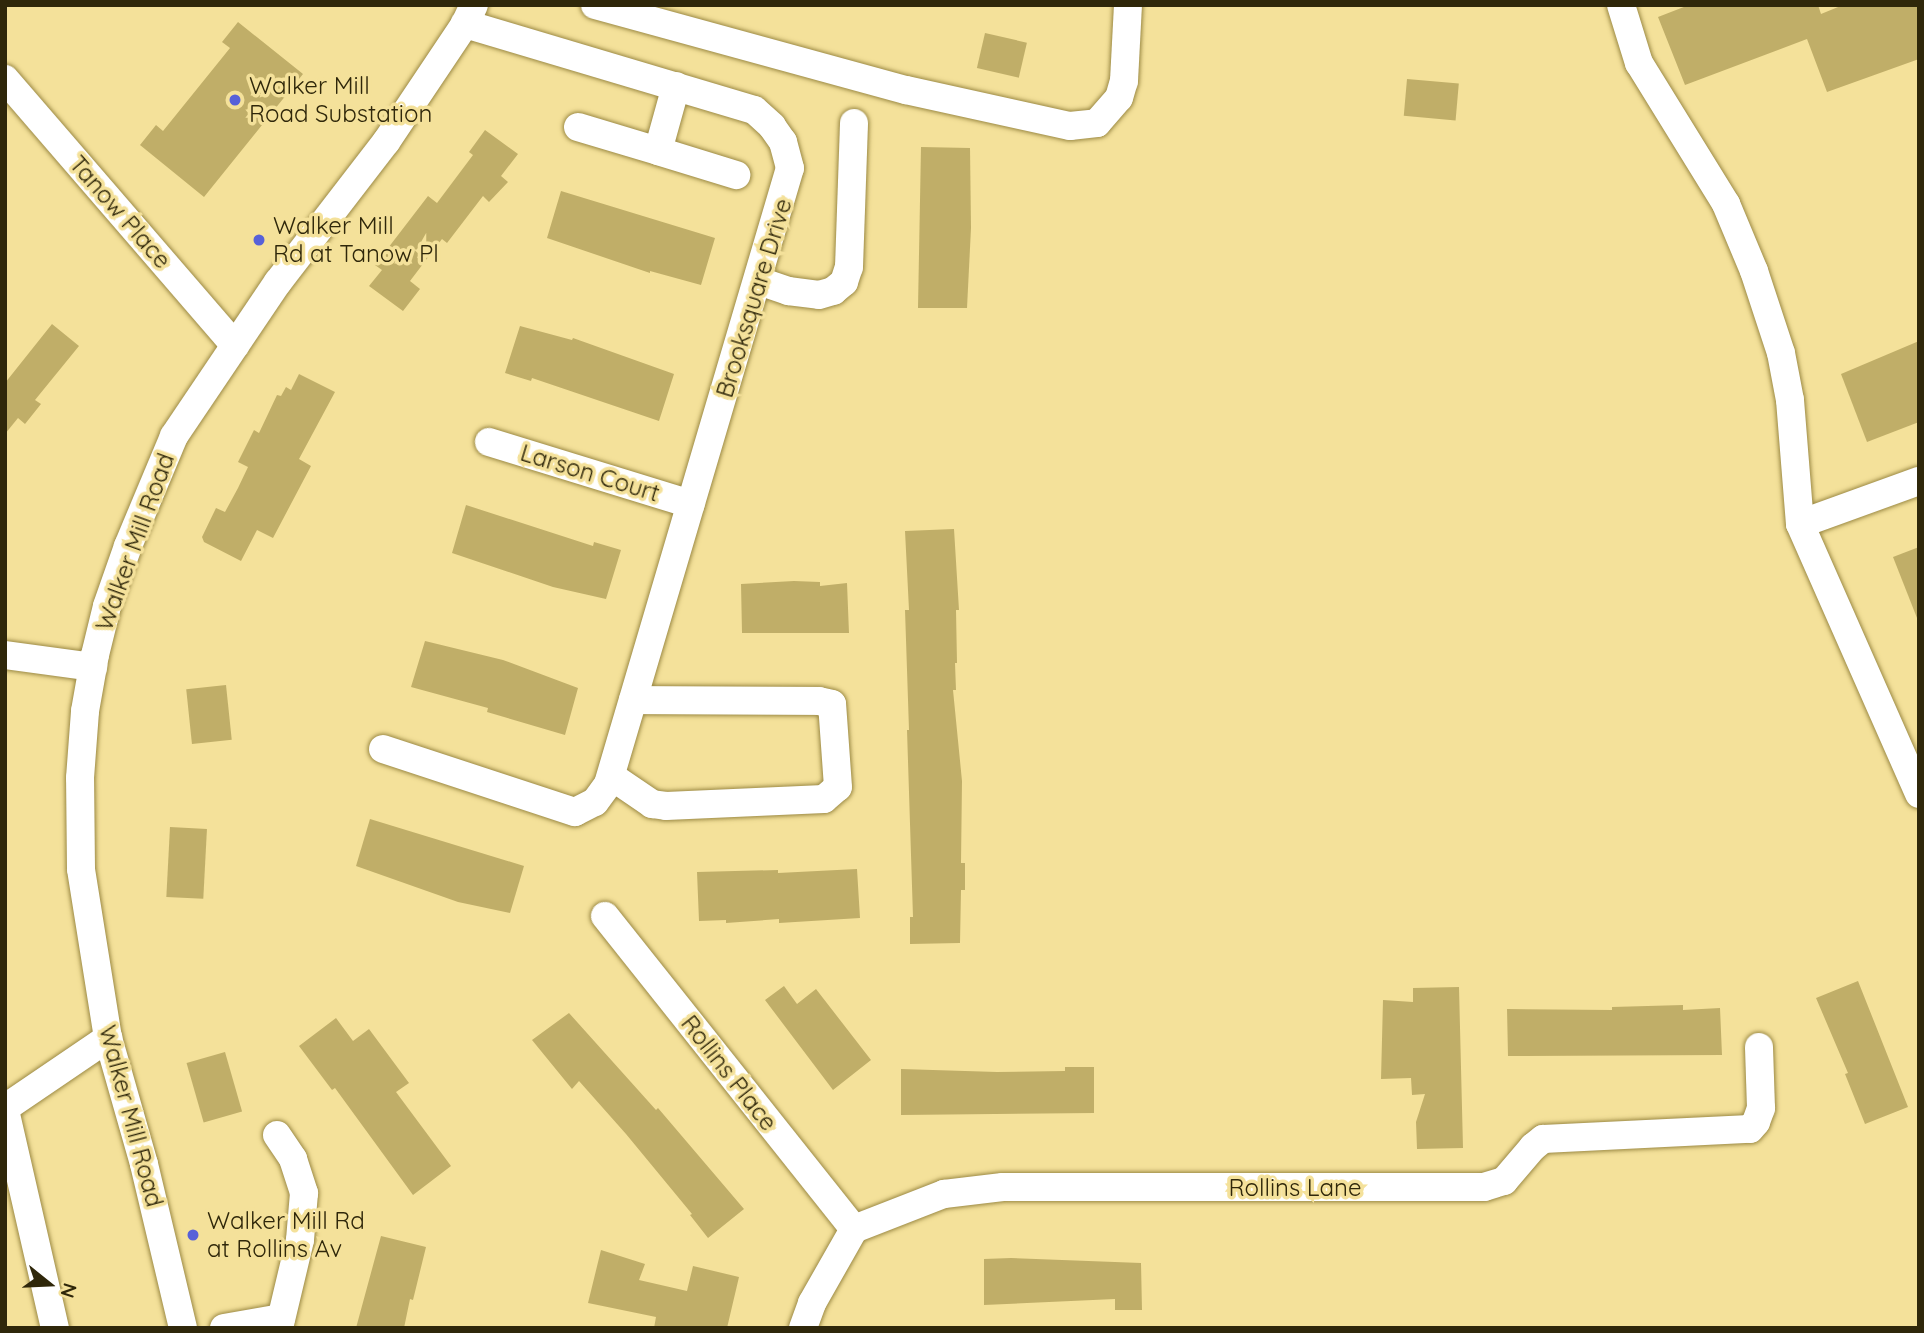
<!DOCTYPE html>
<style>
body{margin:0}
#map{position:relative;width:1924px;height:1333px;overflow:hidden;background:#f4e19a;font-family:Quicksand,sans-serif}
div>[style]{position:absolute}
.building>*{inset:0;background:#c0ae68;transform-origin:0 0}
.roads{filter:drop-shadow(0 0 2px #9c8a45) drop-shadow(0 0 2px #9c8a45)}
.minor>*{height:28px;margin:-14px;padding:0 14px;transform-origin:14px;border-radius:14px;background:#fff}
.dots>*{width:19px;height:19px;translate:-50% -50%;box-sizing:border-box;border:4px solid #f4e19a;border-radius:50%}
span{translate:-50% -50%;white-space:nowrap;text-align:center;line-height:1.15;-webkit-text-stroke:7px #f4e19a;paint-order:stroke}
.poi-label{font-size:24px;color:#2f270a}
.left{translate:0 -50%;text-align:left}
.street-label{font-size:24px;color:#2f270a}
.frame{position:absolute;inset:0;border:7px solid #2f270a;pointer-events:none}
.north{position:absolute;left:14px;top:1249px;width:70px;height:70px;-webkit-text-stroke:5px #f4e19a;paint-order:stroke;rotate:108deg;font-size:19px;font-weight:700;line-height:28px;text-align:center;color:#2f270a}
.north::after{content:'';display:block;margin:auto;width:24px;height:32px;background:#2f270a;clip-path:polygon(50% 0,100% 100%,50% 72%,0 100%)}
</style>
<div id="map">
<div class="building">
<div style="clip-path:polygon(1689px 5px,1818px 5px,1821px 14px,1843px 5px,1919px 5px,1919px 59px,1827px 92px,1807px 39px,1685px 85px,1658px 17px)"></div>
<div style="clip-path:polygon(238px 22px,303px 74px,204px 197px,140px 145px,156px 125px,163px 131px,230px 48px,222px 42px)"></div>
<div style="left:985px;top:33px;width:43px;height:36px;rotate:13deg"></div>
<div style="left:1407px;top:79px;width:52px;height:37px;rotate:5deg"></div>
<div style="clip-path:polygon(485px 130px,518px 154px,501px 176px,508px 182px,489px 202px,483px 196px,447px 243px,442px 239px,410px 281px,420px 289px,403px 311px,369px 286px,382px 270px,375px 265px,428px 196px,437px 203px,473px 155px,469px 152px)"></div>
<div style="clip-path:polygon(921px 147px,970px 148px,971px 228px,967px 308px,918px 308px)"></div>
<div style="clip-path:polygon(561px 191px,715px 238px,701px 285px,650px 271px,650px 273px,547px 238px)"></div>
<div style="clip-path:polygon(52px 324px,79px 346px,35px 400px,41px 404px,25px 424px,18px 418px,5px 434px,5px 383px)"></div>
<div style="clip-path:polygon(520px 326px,572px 340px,573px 338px,674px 374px,659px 421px,532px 378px,531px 381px,505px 373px)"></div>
<div style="clip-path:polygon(1919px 341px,1919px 422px,1867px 442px,1841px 374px)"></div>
<div style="clip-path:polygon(299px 374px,335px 392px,299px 459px,311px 466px,273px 538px,257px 530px,241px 561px,204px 542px,202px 537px,216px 508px,225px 512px,238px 488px,248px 467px,238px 462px,254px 430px,259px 433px,277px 395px,281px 396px,286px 387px,291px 390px)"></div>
<div style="clip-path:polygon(466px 505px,593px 546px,594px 542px,621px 550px,606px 599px,553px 587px,452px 553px)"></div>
<div style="clip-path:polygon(954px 529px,959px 610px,956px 610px,957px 663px,955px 663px,956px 690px,953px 690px,962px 781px,961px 863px,965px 863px,965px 890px,961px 890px,960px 943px,910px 944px,910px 917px,913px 917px,907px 730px,909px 730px,905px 610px,909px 610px,905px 531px)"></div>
<div style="clip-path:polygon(1919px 547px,1919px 618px,1917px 618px,1893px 557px)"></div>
<div style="clip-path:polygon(794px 581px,820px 582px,820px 586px,847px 583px,849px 633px,742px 633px,741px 584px)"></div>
<div style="clip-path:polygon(425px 641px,503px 660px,578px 688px,565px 735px,487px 712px,488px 708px,411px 687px)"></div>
<div style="left:226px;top:685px;width:55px;height:40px;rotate:84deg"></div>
<div style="clip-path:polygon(370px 819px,524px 866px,510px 913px,458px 902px,356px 866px)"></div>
<div style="left:170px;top:827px;width:37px;height:70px;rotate:3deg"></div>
<div style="clip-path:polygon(857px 869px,860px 918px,779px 923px,779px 919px,726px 923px,726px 920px,699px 921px,697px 872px,778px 870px,778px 873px)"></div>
<div style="clip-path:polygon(1858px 981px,1908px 1107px,1865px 1124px,1845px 1074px,1848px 1073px,1816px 998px)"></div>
<div style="clip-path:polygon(784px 986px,797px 1004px,816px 989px,871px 1060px,833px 1090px,765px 1000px)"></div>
<div style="clip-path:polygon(1459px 987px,1463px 1148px,1417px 1149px,1416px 1122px,1425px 1094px,1412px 1095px,1411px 1078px,1381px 1079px,1383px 1000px,1413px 1002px,1413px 988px)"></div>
<div style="clip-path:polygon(1683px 1005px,1683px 1010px,1720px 1008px,1722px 1055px,1508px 1056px,1507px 1009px,1612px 1010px,1612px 1007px)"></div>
<div style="clip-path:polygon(569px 1013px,656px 1110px,658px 1108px,744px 1209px,708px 1238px,690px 1215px,692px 1214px,626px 1134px,579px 1081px,572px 1089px,532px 1040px)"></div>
<div style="clip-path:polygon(336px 1018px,353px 1041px,369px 1029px,409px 1083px,396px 1092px,451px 1166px,413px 1195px,335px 1088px,332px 1090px,299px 1046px)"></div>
<div style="left:225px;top:1052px;width:62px;height:40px;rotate:74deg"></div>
<div style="clip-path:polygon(1065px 1067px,1094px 1067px,1094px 1113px,901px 1115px,901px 1069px,997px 1072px,1065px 1071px)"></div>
<div style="clip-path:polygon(381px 1236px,426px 1247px,413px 1300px,410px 1299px,404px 1328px,356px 1328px)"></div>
<div style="clip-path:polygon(601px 1250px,645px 1264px,639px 1280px,687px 1291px,693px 1266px,739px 1277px,727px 1328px,654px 1328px,656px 1317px,588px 1303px)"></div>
<div style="clip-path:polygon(1011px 1258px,1141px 1263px,1142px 1310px,1115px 1310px,1115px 1299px,984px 1305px,984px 1259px)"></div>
</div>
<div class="roads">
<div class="minor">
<div style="left:595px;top:5px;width:322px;rotate:15.3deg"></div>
<div style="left:906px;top:90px;width:168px;rotate:12.4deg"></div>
<div style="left:1070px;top:126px;width:27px;rotate:-6deg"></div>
<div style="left:1097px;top:123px;width:33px;rotate:-49deg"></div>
<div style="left:1119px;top:98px;width:18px;rotate:-74deg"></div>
<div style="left:1124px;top:81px;width:76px;rotate:-87deg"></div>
<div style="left:1621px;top:5px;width:61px;rotate:72.8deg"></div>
<div style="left:1639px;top:63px;width:166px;rotate:58.3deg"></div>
<div style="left:1726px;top:204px;width:73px;rotate:67.3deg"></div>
<div style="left:1754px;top:271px;width:86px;rotate:71.8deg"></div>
<div style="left:1781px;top:353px;width:48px;rotate:79.2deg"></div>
<div style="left:1790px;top:400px;width:124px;rotate:85.4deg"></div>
<div style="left:1800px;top:524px;width:295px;rotate:66.2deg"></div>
<div style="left:5px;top:79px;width:352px;rotate:49.2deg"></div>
<div style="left:676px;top:86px;width:67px;rotate:105.5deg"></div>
<div style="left:658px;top:151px;width:82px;rotate:17.1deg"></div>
<div style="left:578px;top:127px;width:84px;rotate:16.7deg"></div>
<div style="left:759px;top:281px;width:31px;rotate:19deg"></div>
<div style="left:788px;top:291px;width:31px;rotate:7deg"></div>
<div style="left:819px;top:295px;width:15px;rotate:-16deg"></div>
<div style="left:833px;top:291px;width:14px;rotate:-39deg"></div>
<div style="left:844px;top:282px;width:16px;rotate:-72deg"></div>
<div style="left:849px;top:267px;width:144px;rotate:-88deg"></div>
<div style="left:489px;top:442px;width:211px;rotate:17.1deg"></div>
<div style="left:1800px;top:524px;width:127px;rotate:-19.9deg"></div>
<div style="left:5px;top:655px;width:89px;rotate:7.8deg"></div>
<div style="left:383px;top:749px;width:202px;rotate:18.2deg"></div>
<div style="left:575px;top:812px;width:22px;rotate:-27deg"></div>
<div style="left:595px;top:802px;width:22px;rotate:-54deg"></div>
<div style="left:608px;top:784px;width:642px;rotate:-73.54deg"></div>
<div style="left:790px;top:168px;width:27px;rotate:-105deg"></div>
<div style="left:783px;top:142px;width:19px;rotate:-125deg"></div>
<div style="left:772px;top:126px;width:24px;rotate:-138deg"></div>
<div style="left:754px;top:110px;width:302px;rotate:-163.4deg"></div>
<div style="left:611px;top:776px;width:50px;rotate:34.3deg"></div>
<div style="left:652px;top:804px;width:14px;rotate:8deg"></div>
<div style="left:666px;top:806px;width:158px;rotate:-2.5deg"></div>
<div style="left:824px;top:799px;width:18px;rotate:-41deg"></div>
<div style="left:838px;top:787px;width:83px;rotate:-94.1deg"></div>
<div style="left:832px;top:704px;width:13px;rotate:-167deg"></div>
<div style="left:819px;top:701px;width:186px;rotate:-179.7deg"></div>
<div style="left:605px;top:916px;width:400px;rotate:51.5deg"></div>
<div style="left:5px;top:1108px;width:125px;rotate:-34.2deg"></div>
<div style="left:5px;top:1110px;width:224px;rotate:77.1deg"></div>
<div style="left:277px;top:1135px;width:29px;rotate:56deg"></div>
<div style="left:293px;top:1159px;width:36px;rotate:72deg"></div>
<div style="left:304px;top:1193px;width:47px;rotate:94.9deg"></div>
<div style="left:300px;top:1240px;width:90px;rotate:103.4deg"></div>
<div style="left:183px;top:1328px;width:169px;rotate:-103.4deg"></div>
<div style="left:144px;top:1164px;width:131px;rotate:-105.9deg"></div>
<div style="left:108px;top:1038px;width:171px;rotate:-99.1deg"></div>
<div style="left:81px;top:869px;width:91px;rotate:-90.6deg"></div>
<div style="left:80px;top:778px;width:67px;rotate:-85.7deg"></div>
<div style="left:85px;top:711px;width:57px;rotate:-79.9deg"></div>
<div style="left:95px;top:655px;width:50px;rotate:-76.2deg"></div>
<div style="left:107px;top:606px;width:64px;rotate:-70.7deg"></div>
<div style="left:128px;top:546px;width:119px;rotate:-67.3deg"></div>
<div style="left:174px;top:436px;width:186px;rotate:-56deg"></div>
<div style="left:278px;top:282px;width:177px;rotate:-52.4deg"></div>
<div style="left:386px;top:142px;width:142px;rotate:-56.2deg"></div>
<div style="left:465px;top:24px;width:21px;rotate:-65deg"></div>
<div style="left:224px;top:1328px;width:58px;rotate:-10deg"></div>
<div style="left:803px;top:1328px;width:27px;rotate:-70deg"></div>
<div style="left:812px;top:1303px;width:85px;rotate:-60.4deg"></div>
<div style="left:854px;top:1229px;width:97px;rotate:-21.3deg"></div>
<div style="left:944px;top:1194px;width:59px;rotate:-6.8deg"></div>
<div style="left:1003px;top:1187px;width:481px"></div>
<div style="left:1484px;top:1187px;width:21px;rotate:-17deg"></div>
<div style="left:1504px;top:1181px;width:45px;rotate:-49.5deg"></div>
<div style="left:1533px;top:1147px;width:13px;rotate:-39deg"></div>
<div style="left:1543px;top:1139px;width:207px;rotate:-2.8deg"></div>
<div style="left:1750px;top:1129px;width:9px;rotate:-49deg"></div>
<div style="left:1756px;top:1122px;width:15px;rotate:-70deg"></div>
<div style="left:1761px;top:1108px;width:61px;rotate:-91.9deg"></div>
</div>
</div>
<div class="dots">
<div style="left:235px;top:100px;background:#5761d8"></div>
<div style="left:259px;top:240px;background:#5761d8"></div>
<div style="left:193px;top:1235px;background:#5761d8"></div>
</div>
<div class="poi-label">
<span class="left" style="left:249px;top:100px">Walker Mill<br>Road Substation</span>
<span class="left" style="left:273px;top:240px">Walker Mill<br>Rd at Tanow Pl</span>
<span class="left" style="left:207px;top:1235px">Walker Mill Rd<br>at Rollins Av</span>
</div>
<div class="street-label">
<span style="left:120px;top:212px;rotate:49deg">Tanow Place</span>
<span style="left:754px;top:298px;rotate:-73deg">Brooksquare Drive</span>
<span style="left:590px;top:473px;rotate:17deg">Larson Court</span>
<span style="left:135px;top:542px;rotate:-70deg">Walker Mill Road</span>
<span style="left:729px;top:1073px;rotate:52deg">Rollins Place</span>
<span style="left:131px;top:1116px;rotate:75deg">Walker Mill Road</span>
<span style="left:1295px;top:1188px">Rollins Lane</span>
</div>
<div class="frame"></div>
<div class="north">N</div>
</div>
